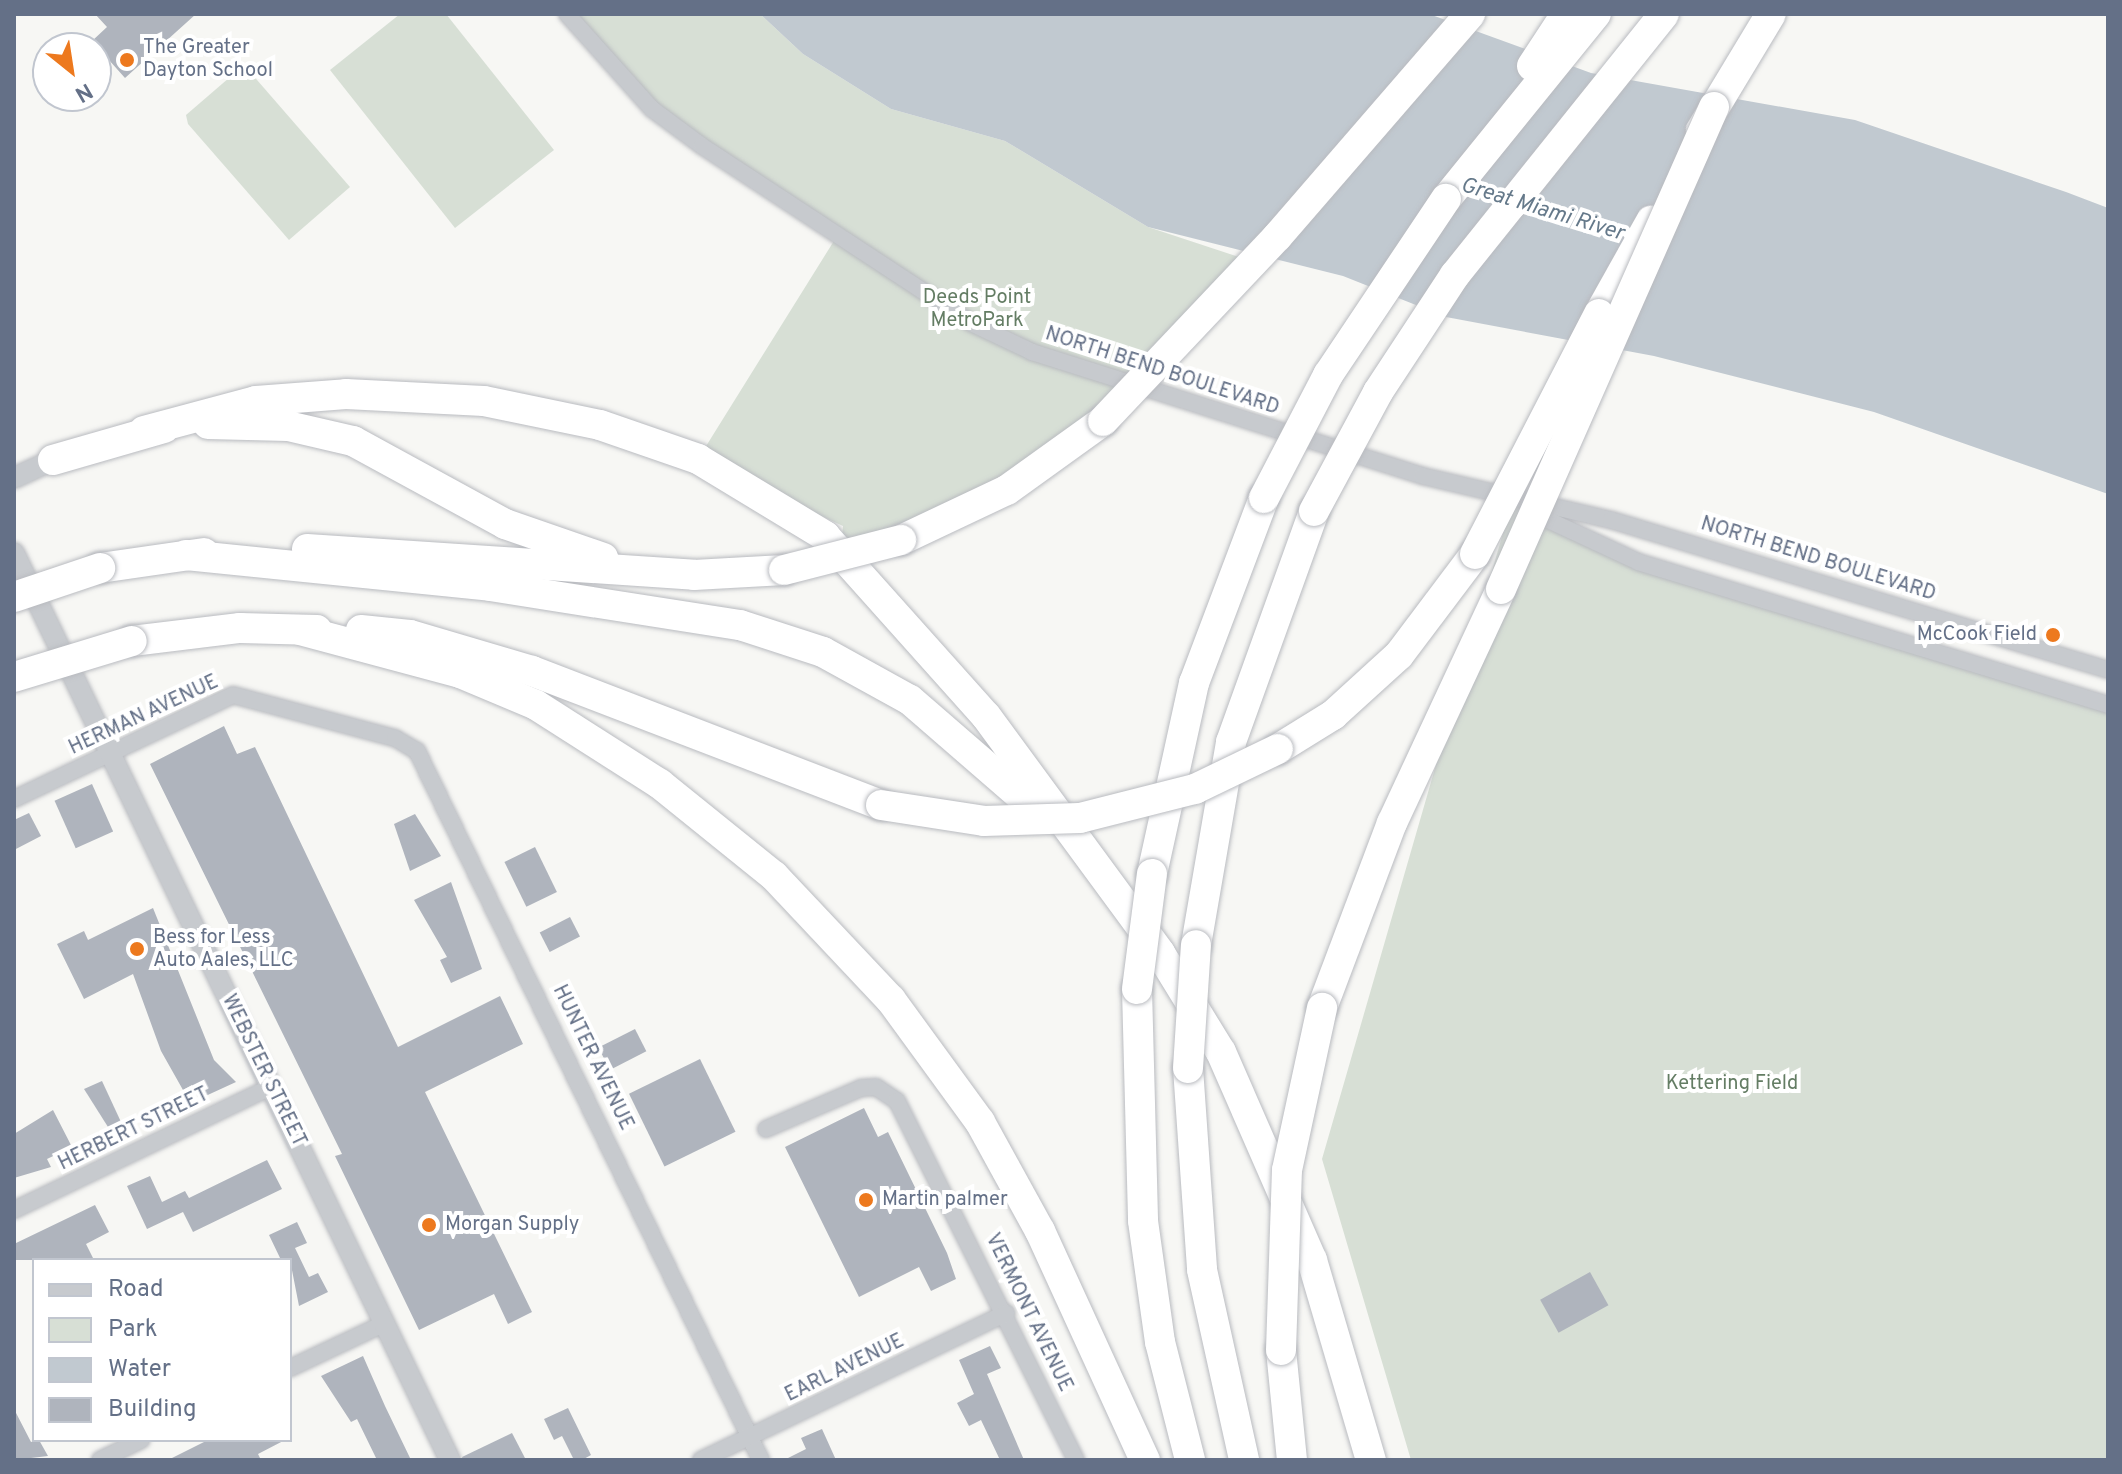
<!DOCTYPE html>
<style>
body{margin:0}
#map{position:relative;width:2122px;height:1474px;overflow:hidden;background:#f7f7f4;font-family:Overpass,sans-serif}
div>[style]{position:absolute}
.green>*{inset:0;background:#d7dfd5}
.water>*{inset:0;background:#c1c9d0}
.building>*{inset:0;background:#afb4bd;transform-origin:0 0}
.roads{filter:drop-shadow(0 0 2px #b9bbc0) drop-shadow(0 0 2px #b9bbc0)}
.minor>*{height:16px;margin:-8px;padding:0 8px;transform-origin:8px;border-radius:8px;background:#c7cace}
.tertiary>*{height:20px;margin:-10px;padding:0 10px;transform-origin:10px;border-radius:10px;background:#c7cace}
.motorway>*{height:30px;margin:-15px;padding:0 15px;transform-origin:15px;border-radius:15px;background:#fff}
.bridges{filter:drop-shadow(0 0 2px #b9bbc0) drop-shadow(0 0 2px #b9bbc0)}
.motorway-bridge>*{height:30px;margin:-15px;padding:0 15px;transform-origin:15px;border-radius:15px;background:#fff}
.dots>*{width:22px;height:22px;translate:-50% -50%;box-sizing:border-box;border:4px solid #fff;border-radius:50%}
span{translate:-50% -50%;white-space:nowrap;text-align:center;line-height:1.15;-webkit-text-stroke:8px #fff;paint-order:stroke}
.poi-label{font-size:20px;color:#647087}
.left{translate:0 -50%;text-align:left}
.right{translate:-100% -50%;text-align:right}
.park-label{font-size:20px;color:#647d64}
.street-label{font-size:20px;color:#647087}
.water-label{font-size:22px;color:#65798a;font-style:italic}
.frame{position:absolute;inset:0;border:16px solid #647087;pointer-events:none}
.legend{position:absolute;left:32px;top:1258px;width:260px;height:184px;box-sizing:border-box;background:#fff;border:2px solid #c1c6cf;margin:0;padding:10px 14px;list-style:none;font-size:24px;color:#647087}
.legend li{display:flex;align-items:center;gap:16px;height:40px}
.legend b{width:40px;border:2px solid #c1c6cf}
.north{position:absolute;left:32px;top:32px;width:80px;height:80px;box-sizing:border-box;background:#fff;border:2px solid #c1c6cf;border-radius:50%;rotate:150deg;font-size:22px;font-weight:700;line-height:32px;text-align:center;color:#647087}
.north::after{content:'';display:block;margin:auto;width:28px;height:36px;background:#ed791e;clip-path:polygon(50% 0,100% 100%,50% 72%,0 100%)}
</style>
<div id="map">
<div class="green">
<div style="clip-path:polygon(400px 14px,446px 14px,554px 150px,455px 228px,330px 70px)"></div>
<div style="clip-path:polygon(567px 14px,760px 14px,803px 54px,891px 109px,1005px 141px,1148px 227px,1254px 262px,1030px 476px,840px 559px,843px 526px,698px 459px,837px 236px,653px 109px)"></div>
<div style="clip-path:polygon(244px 65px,350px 187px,289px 240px,188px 124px,186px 115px)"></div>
<div style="clip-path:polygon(1512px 502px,1598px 546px,2108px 705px,2108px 1460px,1411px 1460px,1322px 1159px)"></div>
</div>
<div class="water">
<div style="clip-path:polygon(760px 14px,1429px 14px,1591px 73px,1855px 120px,2066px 192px,2108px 208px,2108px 494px,1874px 412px,1654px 356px,1446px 317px,1343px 276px,1148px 227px,1005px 141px,891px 109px,803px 54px)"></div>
</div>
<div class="building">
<div style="clip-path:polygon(95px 14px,196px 14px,125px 78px,92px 41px,107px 27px)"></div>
<div style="clip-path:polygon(224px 726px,237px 754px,255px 747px,398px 1047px,500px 996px,523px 1044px,425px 1092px,532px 1312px,508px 1324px,494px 1294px,419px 1330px,335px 1156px,342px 1154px,150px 764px)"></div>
<div style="left:92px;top:784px;width:52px;height:41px;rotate:66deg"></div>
<div style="clip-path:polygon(29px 813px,41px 836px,14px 850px,14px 820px)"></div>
<div style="clip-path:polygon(415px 814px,441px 856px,410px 871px,394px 824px)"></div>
<div style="left:535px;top:847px;width:50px;height:34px;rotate:64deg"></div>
<div style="clip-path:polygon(451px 882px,482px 969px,451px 983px,440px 960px,447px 957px,414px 900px)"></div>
<div style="clip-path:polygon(153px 908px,214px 1060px,236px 1082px,199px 1099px,192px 1085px,183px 1090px,161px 1051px,133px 974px,84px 999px,57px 944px,84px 931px,88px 940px)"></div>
<div style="left:570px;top:917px;width:22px;height:34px;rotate:63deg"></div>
<div style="left:635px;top:1029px;width:25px;height:41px;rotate:63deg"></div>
<div style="left:700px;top:1059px;width:81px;height:79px;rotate:64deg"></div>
<div style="clip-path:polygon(102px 1081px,121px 1122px,108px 1127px,84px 1089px)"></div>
<div style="clip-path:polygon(864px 1108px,878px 1137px,888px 1132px,947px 1253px,956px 1279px,931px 1291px,919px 1267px,859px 1297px,785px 1147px)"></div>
<div style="clip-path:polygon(53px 1110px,72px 1147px,47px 1159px,51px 1167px,14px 1178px,14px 1134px)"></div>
<div style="clip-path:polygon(267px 1160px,282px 1189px,193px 1232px,183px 1212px,147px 1229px,127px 1186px,150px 1176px,162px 1202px,185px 1191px,189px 1198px)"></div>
<div style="clip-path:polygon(95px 1205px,109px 1232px,86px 1244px,94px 1260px,14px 1260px,14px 1244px)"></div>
<div style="clip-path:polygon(297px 1222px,307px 1243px,295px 1248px,309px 1277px,318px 1273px,328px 1292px,299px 1306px,290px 1260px,281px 1260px,269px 1235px)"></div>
<div style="left:1590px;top:1272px;width:38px;height:57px;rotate:61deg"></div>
<div style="clip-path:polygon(990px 1346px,1001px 1368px,987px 1374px,1024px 1460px,1000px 1460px,981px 1420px,969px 1426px,957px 1403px,974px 1394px,959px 1360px)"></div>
<div style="clip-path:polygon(363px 1356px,385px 1406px,411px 1460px,377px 1460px,357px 1419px,351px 1422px,321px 1376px)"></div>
<div style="clip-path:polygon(568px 1408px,591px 1455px,582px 1460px,574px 1460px,562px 1436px,554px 1440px,544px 1419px)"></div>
<div style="clip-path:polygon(14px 1409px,31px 1442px,39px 1440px,48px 1456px,14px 1460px)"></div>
<div style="clip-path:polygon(822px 1429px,836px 1460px,784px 1460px,806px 1449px,801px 1438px)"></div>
<div style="clip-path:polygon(512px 1433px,526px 1460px,463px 1460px,462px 1457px)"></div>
<div style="clip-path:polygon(208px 1440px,285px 1440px,258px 1454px,261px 1460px,168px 1460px)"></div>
</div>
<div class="roads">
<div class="minor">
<div style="left:567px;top:14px;width:127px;rotate:48.2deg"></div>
<div style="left:652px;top:109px;width:62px;rotate:36.5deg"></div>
<div style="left:702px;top:146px;width:322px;rotate:33.3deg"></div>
<div style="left:971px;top:323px;width:68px;rotate:25.4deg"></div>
<div style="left:1032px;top:352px;width:410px;rotate:17.6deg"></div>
<div style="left:1423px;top:476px;width:193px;rotate:13.2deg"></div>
<div style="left:1611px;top:520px;width:519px;rotate:16.79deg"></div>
<div style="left:1531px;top:512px;width:118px;rotate:25deg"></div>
<div style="left:1638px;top:562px;width:491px;rotate:16.9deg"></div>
<div style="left:14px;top:799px;width:242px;rotate:-25.4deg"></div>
<div style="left:233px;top:695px;width:168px;rotate:14.9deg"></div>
<div style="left:395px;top:738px;width:26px;rotate:31deg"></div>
<div style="left:417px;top:751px;width:788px;rotate:64.12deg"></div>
<div style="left:766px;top:1129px;width:103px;rotate:-23.3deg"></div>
<div style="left:861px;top:1088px;width:15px;rotate:-4deg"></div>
<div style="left:876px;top:1087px;width:25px;rotate:34deg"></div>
<div style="left:897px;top:1101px;width:401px;rotate:63.5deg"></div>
<div style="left:14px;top:1210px;width:285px;rotate:-25.6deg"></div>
<div style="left:290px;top:1368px;width:105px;rotate:-25.3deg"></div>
<div style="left:100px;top:1460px;width:46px;rotate:-26deg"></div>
<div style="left:701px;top:1460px;width:339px;rotate:-25.7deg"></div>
</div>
<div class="tertiary">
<div style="left:14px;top:478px;width:43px;rotate:-24.8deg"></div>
<div style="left:14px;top:553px;width:1006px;rotate:64.33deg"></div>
</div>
<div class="motorway">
<div style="left:1532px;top:66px;width:62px;rotate:-56.8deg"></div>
<div style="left:1701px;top:130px;width:135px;rotate:-58.9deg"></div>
<div style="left:1446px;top:199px;width:238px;rotate:-51deg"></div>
<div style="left:1599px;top:314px;width:107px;rotate:-60.8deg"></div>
<div style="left:208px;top:424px;width:80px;rotate:1.4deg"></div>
<div style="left:288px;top:426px;width:67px;rotate:13deg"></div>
<div style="left:353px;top:441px;width:173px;rotate:28.6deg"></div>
<div style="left:505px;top:524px;width:104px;rotate:19.1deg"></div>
<div style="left:144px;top:431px;width:116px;rotate:-15deg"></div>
<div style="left:256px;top:401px;width:90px;rotate:-4.4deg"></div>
<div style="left:346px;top:394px;width:138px;rotate:2.9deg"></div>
<div style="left:484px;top:401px;width:118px;rotate:11.7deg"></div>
<div style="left:600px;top:425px;width:104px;rotate:19.1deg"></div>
<div style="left:698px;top:459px;width:149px;rotate:31.2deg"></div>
<div style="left:825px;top:536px;width:241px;rotate:48.2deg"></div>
<div style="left:986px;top:716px;width:294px;rotate:53.7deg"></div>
<div style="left:1160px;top:953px;width:116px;rotate:58.4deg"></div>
<div style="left:1221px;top:1052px;width:227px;rotate:66.4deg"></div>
<div style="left:1312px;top:1260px;width:209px;rotate:73.6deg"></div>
<div style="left:53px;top:460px;width:116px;rotate:-16.1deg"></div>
<div style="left:901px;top:540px;width:117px;rotate:-25.3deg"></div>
<div style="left:1007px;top:490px;width:118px;rotate:-35.7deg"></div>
<div style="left:307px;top:549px;width:388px;rotate:3.8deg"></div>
<div style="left:694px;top:575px;width:90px;rotate:-3.2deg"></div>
<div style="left:186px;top:555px;width:306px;rotate:5.8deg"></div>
<div style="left:490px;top:586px;width:253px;rotate:8.9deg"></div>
<div style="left:740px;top:625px;width:87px;rotate:18deg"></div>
<div style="left:823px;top:652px;width:99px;rotate:28.9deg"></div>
<div style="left:910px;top:700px;width:168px;rotate:40.9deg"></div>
<div style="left:100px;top:568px;width:105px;rotate:-8.2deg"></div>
<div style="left:300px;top:630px;width:166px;rotate:15deg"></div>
<div style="left:460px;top:673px;width:82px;rotate:22.8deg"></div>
<div style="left:536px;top:705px;width:147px;rotate:32.5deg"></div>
<div style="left:660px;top:784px;width:146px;rotate:38.9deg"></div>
<div style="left:774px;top:876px;width:170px;rotate:46.7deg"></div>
<div style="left:891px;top:1000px;width:151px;rotate:53.9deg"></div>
<div style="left:980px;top:1122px;width:124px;rotate:61.2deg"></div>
<div style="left:1040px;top:1231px;width:252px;rotate:65.4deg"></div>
<div style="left:361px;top:630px;width:49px;rotate:5.8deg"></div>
<div style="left:410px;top:635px;width:127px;rotate:16.4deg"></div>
<div style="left:532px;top:671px;width:374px;rotate:21deg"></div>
<div style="left:132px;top:641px;width:109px;rotate:-6.9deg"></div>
<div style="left:240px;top:628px;width:77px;rotate:1.5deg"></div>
<div style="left:1278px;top:749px;width:65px;rotate:-31.7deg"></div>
<div style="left:1333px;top:715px;width:89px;rotate:-42.3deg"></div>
<div style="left:1399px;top:655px;width:126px;rotate:-53deg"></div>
<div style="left:1152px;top:874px;width:196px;rotate:-77.6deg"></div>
<div style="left:1194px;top:683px;width:198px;rotate:-69.3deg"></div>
<div style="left:1196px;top:945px;width:206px;rotate:-80.2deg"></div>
<div style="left:1231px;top:742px;width:245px;rotate:-70.2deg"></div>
<div style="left:1137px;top:989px;width:232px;rotate:88.5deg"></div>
<div style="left:1143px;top:1221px;width:122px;rotate:82deg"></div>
<div style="left:1160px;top:1342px;width:122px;rotate:75.7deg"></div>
<div style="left:1322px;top:1008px;width:198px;rotate:-69.3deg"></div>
<div style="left:1392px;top:823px;width:258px;rotate:-65deg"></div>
<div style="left:1188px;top:1068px;width:202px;rotate:86deg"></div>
<div style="left:1202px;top:1270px;width:195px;rotate:77.5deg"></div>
<div style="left:1281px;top:1350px;width:111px;rotate:84.3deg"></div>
</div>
</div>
<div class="bridges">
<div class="motorway-bridge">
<div style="left:1103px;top:421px;width:253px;rotate:-46.6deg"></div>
<div style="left:1277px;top:237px;width:295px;rotate:-49.1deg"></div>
<div style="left:1264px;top:498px;width:139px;rotate:-62.5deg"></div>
<div style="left:1328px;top:375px;width:212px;rotate:-56.2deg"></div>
<div style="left:1314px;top:511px;width:135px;rotate:-61.7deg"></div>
<div style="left:1378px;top:392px;width:140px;rotate:-56.7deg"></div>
<div style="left:1455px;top:275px;width:334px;rotate:-51.3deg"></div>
<div style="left:1475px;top:554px;width:270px;rotate:-62.7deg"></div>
<div style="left:784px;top:570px;width:121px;rotate:-14.4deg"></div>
<div style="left:1501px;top:589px;width:527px;rotate:-66.16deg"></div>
<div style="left:14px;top:597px;width:91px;rotate:-18.6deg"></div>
<div style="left:14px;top:677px;width:123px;rotate:-17deg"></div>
<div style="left:881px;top:805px;width:104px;rotate:8.8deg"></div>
<div style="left:984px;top:821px;width:96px;rotate:-1.8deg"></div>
<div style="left:1080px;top:818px;width:119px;rotate:-14.2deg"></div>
<div style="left:1195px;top:789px;width:92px;rotate:-25.7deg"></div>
<div style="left:1137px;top:989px;width:116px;rotate:-82.6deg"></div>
<div style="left:1188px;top:1068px;width:123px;rotate:-86.3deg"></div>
<div style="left:1281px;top:1350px;width:180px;rotate:-88.1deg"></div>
<div style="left:1287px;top:1170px;width:166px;rotate:-77.8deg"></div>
</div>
</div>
<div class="dots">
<div style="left:127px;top:60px;background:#ed791e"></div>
<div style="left:2053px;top:635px;background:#ed791e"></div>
<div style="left:137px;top:949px;background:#ed791e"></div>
<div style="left:866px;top:1200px;background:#ed791e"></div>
<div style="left:429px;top:1225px;background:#ed791e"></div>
</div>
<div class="poi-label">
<span class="left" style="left:143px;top:60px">The Greater<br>Dayton School</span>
<span class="right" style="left:2037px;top:635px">McCook Field</span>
<span class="left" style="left:153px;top:950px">Bess for Less<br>Auto Aales, LLC</span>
<span class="left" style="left:882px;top:1200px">Martin palmer</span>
<span class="left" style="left:445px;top:1225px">Morgan Supply</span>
</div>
<div class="park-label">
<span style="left:977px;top:310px">Deeds Point<br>MetroPark</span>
<span style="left:1732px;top:1084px">Kettering Field</span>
</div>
<div class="street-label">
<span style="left:1162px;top:372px;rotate:18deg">NORTH BEND BOULEVARD</span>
<span style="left:1818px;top:560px;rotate:17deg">NORTH BEND BOULEVARD</span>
<span style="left:144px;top:716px;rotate:-25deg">HERMAN AVENUE</span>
<span style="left:592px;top:1058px;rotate:64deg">HUNTER AVENUE</span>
<span style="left:263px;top:1071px;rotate:64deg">WEBSTER STREET</span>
<span style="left:134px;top:1130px;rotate:-26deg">HERBERT STREET</span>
<span style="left:1028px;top:1313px;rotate:64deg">VERMONT AVENUE</span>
<span style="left:845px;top:1369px;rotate:-26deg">EARL AVENUE</span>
</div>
<div class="water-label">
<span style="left:1542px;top:210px;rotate:17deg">Great Miami River</span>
</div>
<div class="frame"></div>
<ul class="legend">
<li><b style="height:10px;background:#c7cace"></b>Road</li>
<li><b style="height:22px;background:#d7dfd5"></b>Park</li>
<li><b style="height:22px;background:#c1c9d0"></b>Water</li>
<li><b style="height:22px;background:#afb4bd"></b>Building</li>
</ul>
<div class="north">N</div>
</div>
